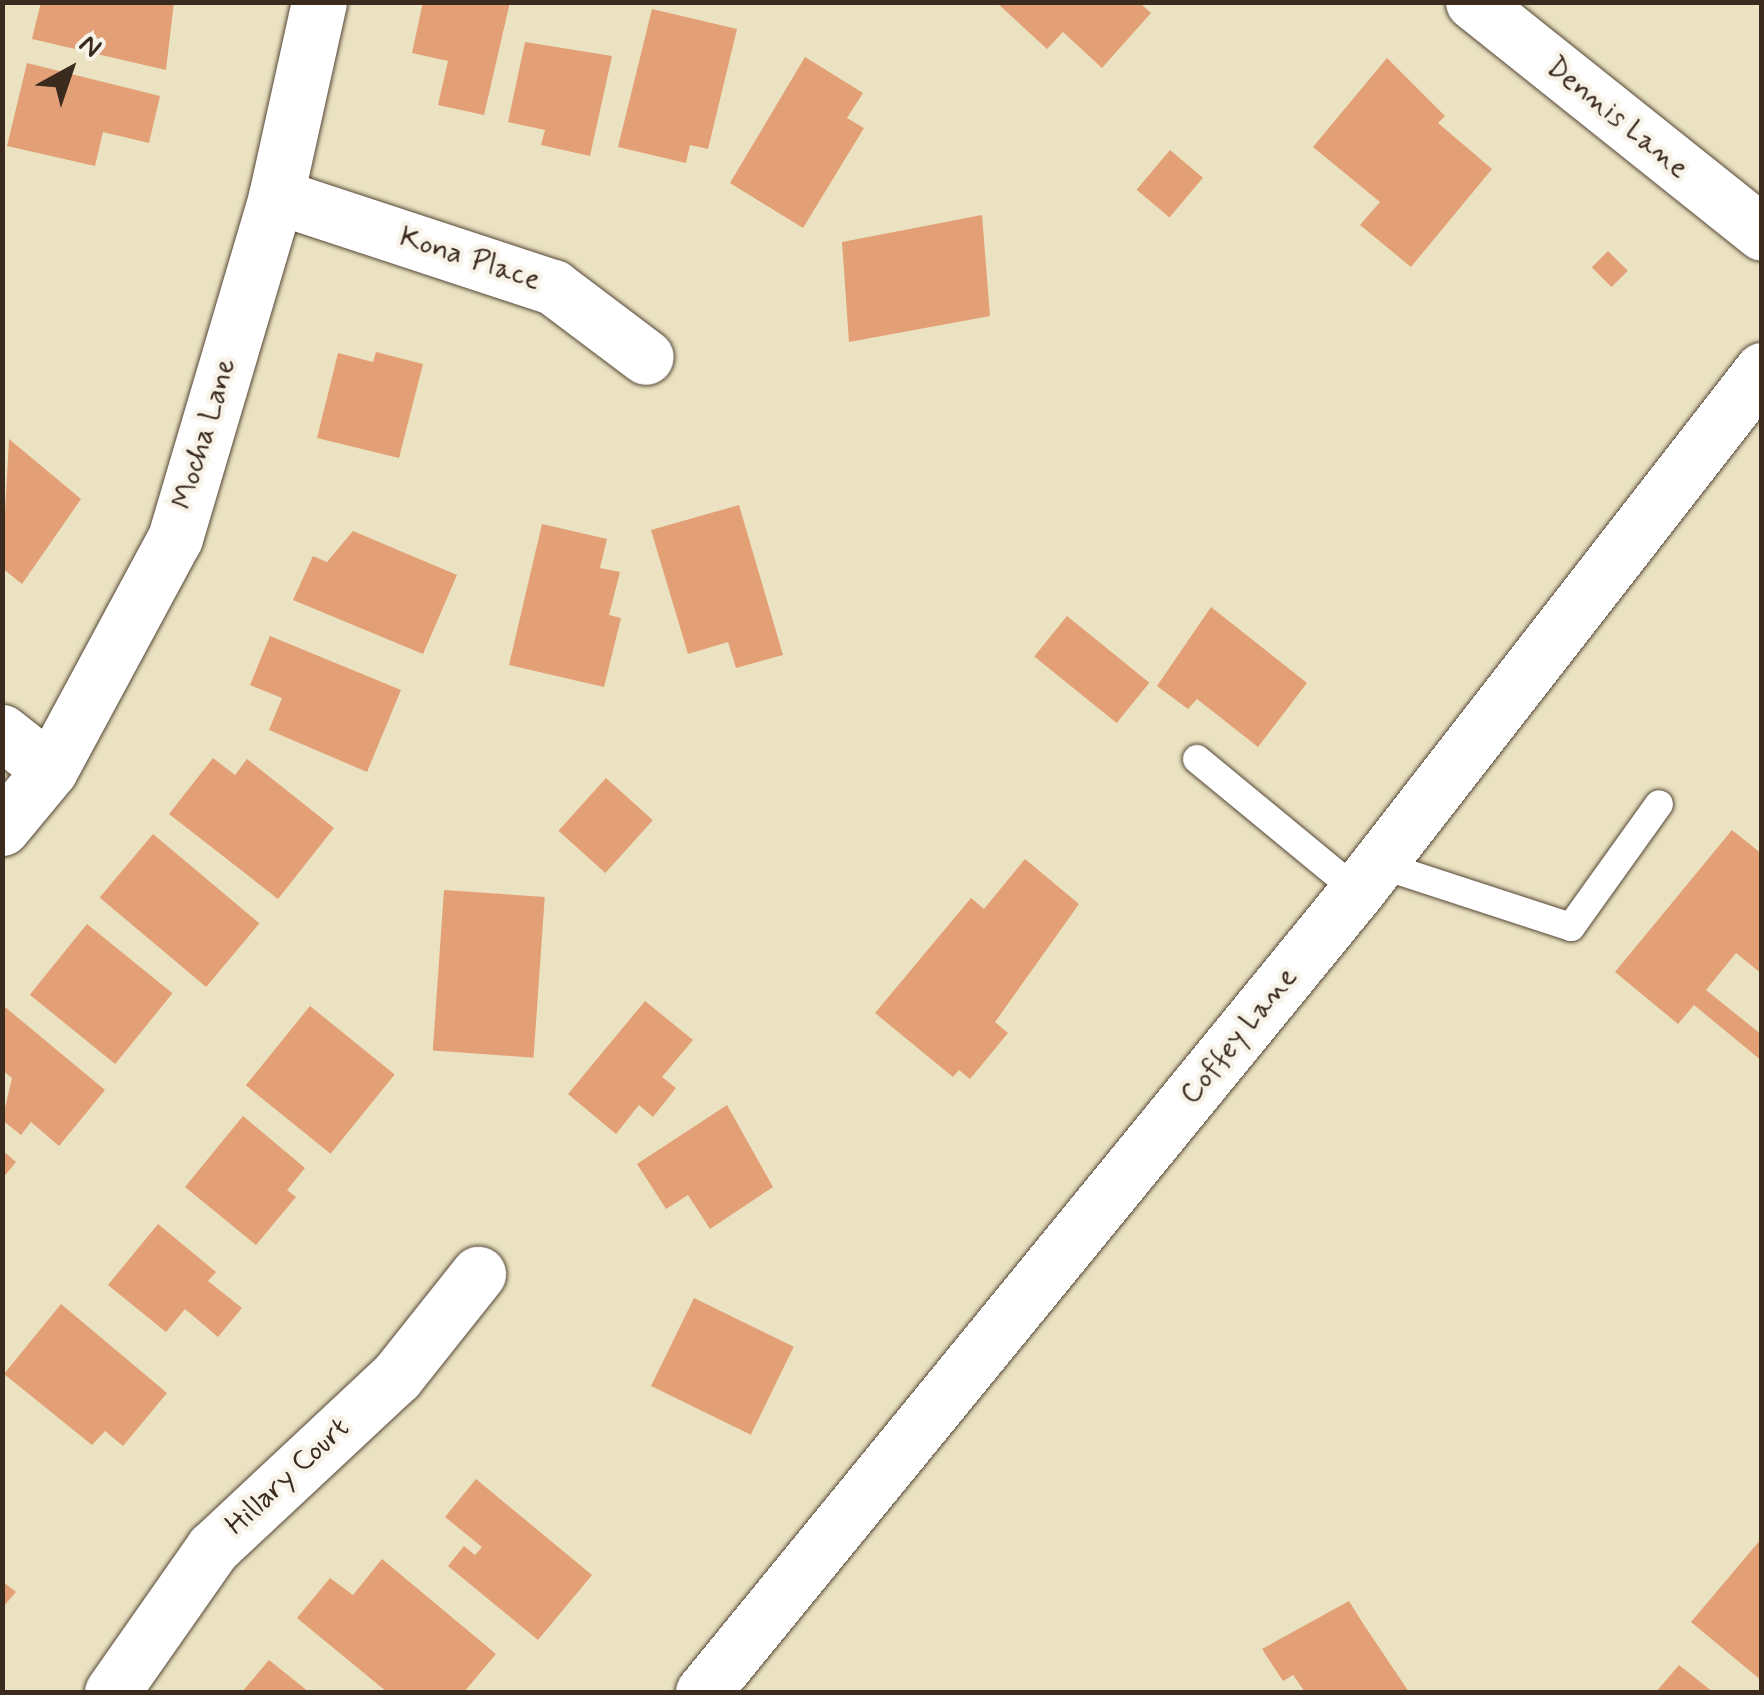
<!DOCTYPE html>
<style>
body{margin:0}
#map{position:relative;width:1764px;height:1695px;overflow:hidden;background:#eae2c1;font-family:Mynerve,sans-serif}
div>[style]{position:absolute}
.building>*{inset:0;background:#e3a077;transform-origin:0 0}
.roads{filter:drop-shadow(0 0 2px #554636) drop-shadow(0 0 2px #554636)}
.service>*{height:28px;margin:-14px;padding:0 14px;transform-origin:14px;border-radius:14px;background:#fff}
.minor>*{height:55px;margin:-27.5px;padding:0 27.5px;transform-origin:27.5px;border-radius:27.5px;background:#fff}
span{translate:-50% -50%;white-space:nowrap;text-align:center;line-height:1.15;-webkit-text-stroke:9px #f7f3e8;paint-order:stroke}
.street-label{font-size:30px;color:#3b2a1e}
.frame{position:absolute;inset:0;border:5px solid #3b2a1e;pointer-events:none}
.north{position:absolute;left:20px;top:20px;width:100px;height:100px;-webkit-text-stroke:8px #f7f3e8;paint-order:stroke;rotate:40deg;font-size:28px;font-weight:700;line-height:40px;text-align:center;color:#3b2a1e}
.north::after{content:'';display:block;margin:auto;width:35px;height:45px;background:#3b2a1e;clip-path:polygon(50% 0,100% 100%,50% 72%,0 100%)}
</style>
<div id="map">
<div class="building">
<div style="clip-path:polygon(41px 2px,174px 2px,166px 70px,32px 39px)"></div>
<div style="clip-path:polygon(423px 2px,510px 2px,484px 115px,438px 105px,448px 61px,412px 53px)"></div>
<div style="clip-path:polygon(996px 2px,1139px 2px,1151px 13px,1102px 68px,1063px 32px,1047px 49px)"></div>
<div style="clip-path:polygon(652px 9px,737px 29px,708px 149px,690px 145px,686px 163px,618px 147px)"></div>
<div style="clip-path:polygon(525px 42px,612px 56px,590px 156px,541px 145px,545px 130px,508px 122px)"></div>
<div style="clip-path:polygon(805px 57px,863px 93px,847px 118px,864px 128px,803px 228px,730px 183px)"></div>
<div style="clip-path:polygon(1387px 58px,1445px 116px,1438px 123px,1492px 169px,1411px 267px,1360px 225px,1380px 202px,1313px 147px)"></div>
<div style="clip-path:polygon(27px 63px,160px 96px,149px 143px,103px 132px,95px 166px,7px 146px)"></div>
<div style="left:1170px;top:150px;width:43px;height:52px;rotate:40deg"></div>
<div style="clip-path:polygon(982px 215px,990px 316px,849px 342px,842px 242px)"></div>
<div style="left:1608px;top:251px;width:28px;height:23px;rotate:45deg"></div>
<div style="clip-path:polygon(376px 352px,423px 364px,399px 458px,317px 438px,338px 353px,373px 362px)"></div>
<div style="clip-path:polygon(9px 439px,81px 499px,22px 584px,2px 568px)"></div>
<div style="clip-path:polygon(739px 505px,783px 655px,736px 668px,728px 642px,688px 654px,651px 530px)"></div>
<div style="clip-path:polygon(542px 524px,607px 539px,600px 568px,620px 572px,609px 615px,621px 618px,604px 687px,509px 665px)"></div>
<div style="clip-path:polygon(353px 531px,457px 575px,423px 654px,293px 600px,313px 556px,327px 562px)"></div>
<div style="clip-path:polygon(1211px 607px,1307px 683px,1258px 747px,1197px 699px,1188px 709px,1157px 686px)"></div>
<div style="left:1067px;top:616px;width:106px;height:52px;rotate:39deg"></div>
<div style="clip-path:polygon(270px 636px,401px 690px,367px 772px,269px 730px,282px 698px,250px 685px)"></div>
<div style="clip-path:polygon(213px 758px,235px 775px,247px 759px,334px 828px,278px 899px,169px 814px)"></div>
<div style="left:606px;top:778px;width:63px;height:71px;rotate:42deg"></div>
<div style="clip-path:polygon(1732px 830px,1762px 854px,1762px 974px,1736px 953px,1706px 990px,1762px 1035px,1762px 1061px,1694px 1005px,1678px 1024px,1615px 972px)"></div>
<div style="left:153px;top:834px;width:139px;height:83px;rotate:40deg"></div>
<div style="clip-path:polygon(1025px 859px,1079px 904px,995px 1022px,1008px 1033px,970px 1079px,959px 1070px,953px 1077px,875px 1013px,971px 898px,984px 909px)"></div>
<div style="left:444px;top:890px;width:101px;height:161px;rotate:4deg"></div>
<div style="left:87px;top:924px;width:110px;height:91px;rotate:39deg"></div>
<div style="clip-path:polygon(645px 1001px,693px 1040px,662px 1077px,676px 1088px,653px 1117px,639px 1105px,616px 1134px,568px 1094px)"></div>
<div style="left:310px;top:1006px;width:109px;height:102px;rotate:39deg"></div>
<div style="clip-path:polygon(5px 1007px,105px 1090px,59px 1146px,31px 1122px,21px 1135px,2px 1120px,12px 1078px,2px 1070px)"></div>
<div style="clip-path:polygon(727px 1105px,773px 1187px,710px 1229px,688px 1195px,666px 1209px,637px 1164px)"></div>
<div style="clip-path:polygon(243px 1116px,305px 1168px,287px 1190px,296px 1197px,256px 1245px,185px 1187px)"></div>
<div style="clip-path:polygon(2px 1150px,16px 1162px,2px 1179px)"></div>
<div style="clip-path:polygon(158px 1224px,216px 1272px,208px 1281px,242px 1308px,218px 1337px,185px 1309px,166px 1332px,108px 1285px)"></div>
<div style="left:694px;top:1298px;width:111px;height:98px;rotate:26deg"></div>
<div style="clip-path:polygon(61px 1304px,167px 1393px,123px 1446px,105px 1431px,92px 1445px,4px 1374px)"></div>
<div style="clip-path:polygon(476px 1479px,592px 1575px,538px 1640px,448px 1566px,464px 1546px,475px 1555px,482px 1547px,445px 1517px)"></div>
<div style="clip-path:polygon(1762px 1538px,1762px 1681px,1691px 1622px)"></div>
<div style="clip-path:polygon(382px 1559px,496px 1654px,464px 1692px,387px 1692px,297px 1618px,330px 1578px,353px 1595px)"></div>
<div style="clip-path:polygon(2px 1581px,16px 1592px,2px 1608px)"></div>
<div style="clip-path:polygon(1349px 1601px,1362px 1622px,1409px 1692px,1305px 1692px,1293px 1675px,1283px 1681px,1262px 1649px)"></div>
<div style="clip-path:polygon(269px 1660px,309px 1692px,242px 1692px)"></div>
<div style="clip-path:polygon(1679px 1665px,1713px 1692px,1656px 1692px)"></div>
</div>
<div class="roads">
<div class="service">
<div style="left:1197px;top:759px;width:207px;rotate:39.5deg"></div>
<div style="left:1378px;top:864px;width:203px;rotate:18.1deg"></div>
<div style="left:1571px;top:927px;width:151px;rotate:-54.4deg"></div>
</div>
<div class="minor">
<div style="left:1473px;top:2px;width:370px;rotate:38.6deg"></div>
<div style="left:276px;top:196px;width:292px;rotate:18.2deg"></div>
<div style="left:553px;top:287px;width:116px;rotate:37deg"></div>
<div style="left:2px;top:732px;width:61px;rotate:38.4deg"></div>
<div style="left:2px;top:828px;width:75px;rotate:-50.4deg"></div>
<div style="left:50px;top:770px;width:264px;rotate:-61.7deg"></div>
<div style="left:175px;top:538px;width:357px;rotate:-73.5deg"></div>
<div style="left:276px;top:196px;width:199px;rotate:-77.5deg"></div>
<div style="left:112px;top:1692px;width:176px;rotate:-55deg"></div>
<div style="left:213px;top:1548px;width:250px;rotate:-43.1deg"></div>
<div style="left:396px;top:1377px;width:132px;rotate:-51.5deg"></div>
<div style="left:703px;top:1692px;width:1034px;rotate:-50.77deg"></div>
<div style="left:1357px;top:891px;width:660px;rotate:-52.14deg"></div>
</div>
</div>
<div class="street-label">
<span style="left:1617px;top:118px;rotate:39deg">Dennis Lane</span>
<span style="left:470px;top:259px;rotate:18deg">Kona Place</span>
<span style="left:205px;top:434px;rotate:-73deg">Mocha Lane</span>
<span style="left:1239px;top:1036px;rotate:-51deg">Coffey Lane</span>
<span style="left:288px;top:1477px;rotate:-43deg">Hillary Court</span>
</div>
<div class="frame"></div>
<div class="north">N</div>
</div>
